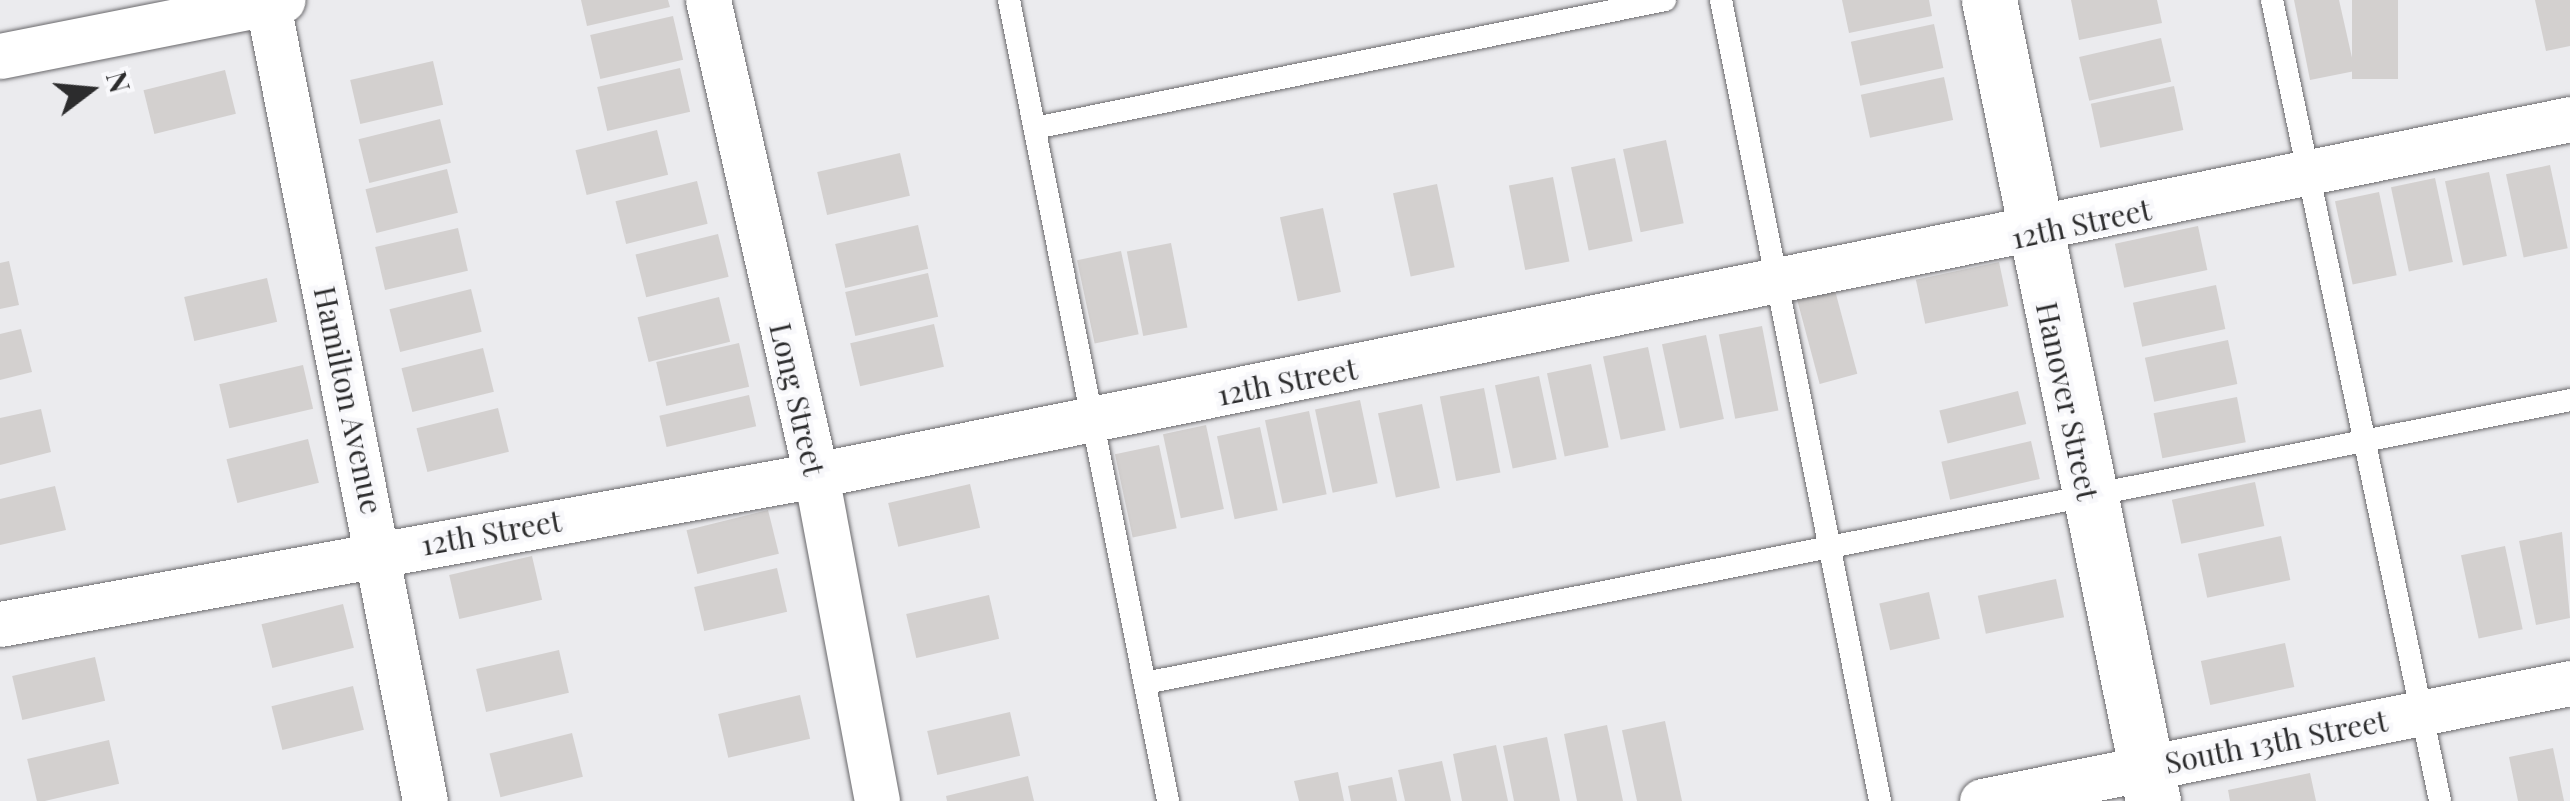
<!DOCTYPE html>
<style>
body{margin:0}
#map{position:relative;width:2570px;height:801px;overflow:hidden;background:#ebebee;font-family:"Playfair Display",serif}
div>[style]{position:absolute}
.building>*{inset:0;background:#d3d0cf;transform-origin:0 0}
.roads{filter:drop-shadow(0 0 2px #69686b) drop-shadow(0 0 2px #69686b)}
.service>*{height:22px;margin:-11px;padding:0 11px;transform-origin:11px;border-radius:11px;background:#fff}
.minor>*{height:45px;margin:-22.5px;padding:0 22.5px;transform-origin:22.5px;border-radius:22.5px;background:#fff}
.tertiary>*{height:55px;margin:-27.5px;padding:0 27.5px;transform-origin:27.5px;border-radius:27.5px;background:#fff}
span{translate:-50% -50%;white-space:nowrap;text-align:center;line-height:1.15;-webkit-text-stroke:9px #f8f8fb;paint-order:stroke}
.street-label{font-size:30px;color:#2c2c2d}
.north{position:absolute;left:40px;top:40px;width:100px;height:100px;-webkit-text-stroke:8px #f8f8fb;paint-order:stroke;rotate:74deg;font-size:28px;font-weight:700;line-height:40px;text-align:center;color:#2c2c2d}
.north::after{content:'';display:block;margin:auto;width:35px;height:45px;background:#2c2c2d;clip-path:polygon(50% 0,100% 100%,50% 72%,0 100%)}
</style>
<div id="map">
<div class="building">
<div style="clip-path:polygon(581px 0,668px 0,670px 7px,587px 26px)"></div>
<div style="clip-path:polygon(1842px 0,1929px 0,1932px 16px,1849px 33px)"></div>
<div style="clip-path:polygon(2071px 0,2157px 0,2162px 23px,2079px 40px)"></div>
<div style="clip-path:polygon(2294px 0,2339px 0,2355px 71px,2310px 80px)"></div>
<div style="left:2352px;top:0;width:46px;height:79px"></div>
<div style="clip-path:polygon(2535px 0,2570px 0,2570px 46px,2546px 51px)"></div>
<div style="left:673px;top:16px;width:45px;height:85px;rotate:77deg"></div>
<div style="left:1934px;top:24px;width:45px;height:85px;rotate:78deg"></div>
<div style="left:2161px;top:38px;width:45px;height:84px;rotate:77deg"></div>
<div style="left:433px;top:61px;width:45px;height:85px;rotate:77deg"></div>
<div style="left:680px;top:68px;width:45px;height:85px;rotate:77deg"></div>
<div style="left:225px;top:70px;width:45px;height:84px;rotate:76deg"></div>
<div style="left:1944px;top:77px;width:44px;height:85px;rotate:78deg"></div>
<div style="left:2174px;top:86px;width:45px;height:85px;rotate:78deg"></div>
<div style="left:440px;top:119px;width:45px;height:84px;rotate:76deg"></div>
<div style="left:657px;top:130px;width:46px;height:84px;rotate:76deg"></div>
<div style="left:1666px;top:140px;width:85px;height:44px;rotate:78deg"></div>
<div style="left:900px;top:153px;width:44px;height:85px;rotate:77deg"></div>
<div style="left:1615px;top:158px;width:85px;height:45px;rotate:78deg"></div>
<div style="left:2550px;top:165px;width:85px;height:45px;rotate:78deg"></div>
<div style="left:447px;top:169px;width:45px;height:84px;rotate:76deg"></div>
<div style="left:2489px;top:172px;width:86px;height:45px;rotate:78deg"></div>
<div style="left:1553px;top:177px;width:86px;height:45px;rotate:79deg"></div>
<div style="left:2435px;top:178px;width:86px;height:45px;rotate:78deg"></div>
<div style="left:697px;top:181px;width:44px;height:84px;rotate:76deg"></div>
<div style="left:1437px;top:184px;width:85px;height:45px;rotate:78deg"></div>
<div style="left:2379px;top:192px;width:85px;height:45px;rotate:78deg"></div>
<div style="left:1323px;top:208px;width:86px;height:44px;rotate:78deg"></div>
<div style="left:918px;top:225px;width:45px;height:85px;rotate:77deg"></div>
<div style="left:2198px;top:226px;width:45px;height:85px;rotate:78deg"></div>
<div style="left:458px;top:228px;width:44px;height:85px;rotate:77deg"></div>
<div style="left:718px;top:234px;width:44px;height:85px;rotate:76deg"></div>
<div style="left:1171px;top:243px;width:86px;height:45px;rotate:79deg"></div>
<div style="left:1121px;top:251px;width:85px;height:45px;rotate:78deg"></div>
<div style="clip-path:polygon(9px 261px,19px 305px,0 309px,0 263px)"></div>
<div style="left:1999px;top:262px;width:45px;height:85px;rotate:78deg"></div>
<div style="left:928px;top:273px;width:45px;height:85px;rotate:77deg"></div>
<div style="left:267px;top:278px;width:45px;height:85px;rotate:77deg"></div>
<div style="left:1833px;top:283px;width:94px;height:39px;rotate:75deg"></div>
<div style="left:2216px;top:285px;width:45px;height:85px;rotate:78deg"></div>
<div style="left:471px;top:289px;width:44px;height:84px;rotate:76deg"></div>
<div style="left:719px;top:297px;width:46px;height:84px;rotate:76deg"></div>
<div style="left:934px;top:324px;width:44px;height:86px;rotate:77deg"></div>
<div style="left:1762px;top:326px;width:86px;height:44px;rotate:79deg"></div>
<div style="clip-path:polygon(21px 329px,32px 372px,0 380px,0 334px)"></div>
<div style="left:1706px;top:335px;width:86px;height:45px;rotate:78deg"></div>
<div style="left:2228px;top:340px;width:45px;height:85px;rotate:78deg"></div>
<div style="left:739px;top:343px;width:45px;height:85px;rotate:77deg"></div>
<div style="left:1648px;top:347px;width:85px;height:46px;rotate:78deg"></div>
<div style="left:483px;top:348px;width:45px;height:84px;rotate:76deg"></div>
<div style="left:1591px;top:364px;width:85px;height:45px;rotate:78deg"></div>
<div style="left:303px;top:365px;width:45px;height:86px;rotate:77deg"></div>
<div style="left:1539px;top:376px;width:85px;height:45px;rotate:78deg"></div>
<div style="left:1484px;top:388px;width:86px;height:45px;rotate:79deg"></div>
<div style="left:2018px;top:391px;width:34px;height:81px;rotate:76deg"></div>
<div style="left:749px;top:395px;width:32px;height:92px;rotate:77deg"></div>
<div style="left:2237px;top:397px;width:46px;height:85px;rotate:79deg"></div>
<div style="left:1360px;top:400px;width:85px;height:46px;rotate:78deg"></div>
<div style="left:1422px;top:404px;width:86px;height:45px;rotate:78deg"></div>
<div style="left:498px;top:408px;width:45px;height:84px;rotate:76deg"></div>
<div style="clip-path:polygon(41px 409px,51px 452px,0 465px,0 418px)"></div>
<div style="left:1309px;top:411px;width:85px;height:45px;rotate:78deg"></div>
<div style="left:1206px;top:425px;width:86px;height:44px;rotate:78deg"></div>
<div style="left:1260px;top:427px;width:85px;height:44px;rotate:78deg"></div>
<div style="left:308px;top:439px;width:45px;height:84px;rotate:76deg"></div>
<div style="left:2031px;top:441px;width:39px;height:92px;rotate:77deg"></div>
<div style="left:1159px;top:445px;width:85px;height:45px;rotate:78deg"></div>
<div style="left:2255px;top:482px;width:45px;height:85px;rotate:78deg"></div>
<div style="left:970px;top:484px;width:45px;height:84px;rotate:77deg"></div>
<div style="clip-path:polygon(55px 486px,66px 530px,0 545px,0 499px)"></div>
<div style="left:768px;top:510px;width:45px;height:84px;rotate:76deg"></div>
<div style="clip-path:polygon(2562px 532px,2570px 618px,2536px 625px,2519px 541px)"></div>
<div style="left:2281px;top:536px;width:45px;height:85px;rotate:78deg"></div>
<div style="left:2505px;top:546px;width:85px;height:45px;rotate:78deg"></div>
<div style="left:532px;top:556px;width:45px;height:85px;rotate:77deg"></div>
<div style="left:777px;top:568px;width:45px;height:85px;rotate:77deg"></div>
<div style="left:2056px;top:579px;width:39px;height:80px;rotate:78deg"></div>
<div style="left:1929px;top:592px;width:48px;height:51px;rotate:77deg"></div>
<div style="left:989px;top:595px;width:45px;height:85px;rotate:77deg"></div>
<div style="left:343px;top:604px;width:45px;height:84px;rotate:76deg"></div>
<div style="left:2285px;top:643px;width:45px;height:86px;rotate:78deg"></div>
<div style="left:559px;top:650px;width:44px;height:85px;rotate:77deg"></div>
<div style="left:95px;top:657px;width:45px;height:85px;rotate:77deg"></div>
<div style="left:353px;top:686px;width:45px;height:84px;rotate:76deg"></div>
<div style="left:800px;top:695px;width:45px;height:84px;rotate:77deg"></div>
<div style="left:1010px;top:712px;width:45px;height:85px;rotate:77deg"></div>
<div style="left:1665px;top:721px;width:82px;height:44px;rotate:78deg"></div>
<div style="clip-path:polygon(1607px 725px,1623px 801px,1577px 801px,1564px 734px)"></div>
<div style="left:572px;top:733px;width:45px;height:85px;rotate:76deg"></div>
<div style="clip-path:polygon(1547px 737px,1560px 801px,1514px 801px,1503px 746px)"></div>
<div style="left:109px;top:740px;width:45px;height:84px;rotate:77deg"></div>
<div style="clip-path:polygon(1496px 745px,1508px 801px,1462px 801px,1453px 754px)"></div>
<div style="clip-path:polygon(2553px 748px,2564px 801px,2518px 801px,2509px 757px)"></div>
<div style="clip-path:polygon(1442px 761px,1451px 801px,1405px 801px,1398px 770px)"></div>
<div style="clip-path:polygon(1338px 772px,1344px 801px,1299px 801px,1294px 781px)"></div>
<div style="clip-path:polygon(2310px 773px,2316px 801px,2230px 801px,2228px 790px)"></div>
<div style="clip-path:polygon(1028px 776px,1034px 801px,947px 801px,946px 796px)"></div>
<div style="clip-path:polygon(1392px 777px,1397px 801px,1351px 801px,1348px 786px)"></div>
</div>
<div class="roads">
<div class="service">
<div style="left:1009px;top:0;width:817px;rotate:78.77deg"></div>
<div style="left:1721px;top:0;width:817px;rotate:78.77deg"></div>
<div style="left:2272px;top:0;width:818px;rotate:78.15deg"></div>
<div style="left:1035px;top:128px;width:643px;rotate:-11.48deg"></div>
<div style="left:1145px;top:683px;width:1453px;rotate:-11.23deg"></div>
</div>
<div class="minor">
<div style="left:267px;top:0;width:816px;rotate:78.84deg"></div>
<div style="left:708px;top:0;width:487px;rotate:77.2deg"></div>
<div style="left:816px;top:475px;width:332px;rotate:79.4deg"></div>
<div style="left:0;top:56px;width:288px;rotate:-11.2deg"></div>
<div style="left:0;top:624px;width:829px;rotate:-10.35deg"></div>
<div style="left:816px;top:475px;width:1790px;rotate:-11.47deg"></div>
<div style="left:1982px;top:801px;width:600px;rotate:-11.35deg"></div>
</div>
<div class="tertiary">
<div style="left:1989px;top:0;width:818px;rotate:78.43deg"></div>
</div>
</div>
<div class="street-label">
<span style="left:2081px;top:223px;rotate:-12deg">12th Street</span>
<span style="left:1287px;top:381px;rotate:-11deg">12th Street</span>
<span style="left:798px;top:399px;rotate:77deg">Long Street</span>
<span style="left:349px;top:400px;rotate:78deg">Hamilton Avenue</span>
<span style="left:2068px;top:401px;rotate:78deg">Hanover Street</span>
<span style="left:491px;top:532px;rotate:-10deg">12th Street</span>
<span style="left:2276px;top:741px;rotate:-11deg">South 13th Street</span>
</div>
<div class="north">N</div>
</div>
